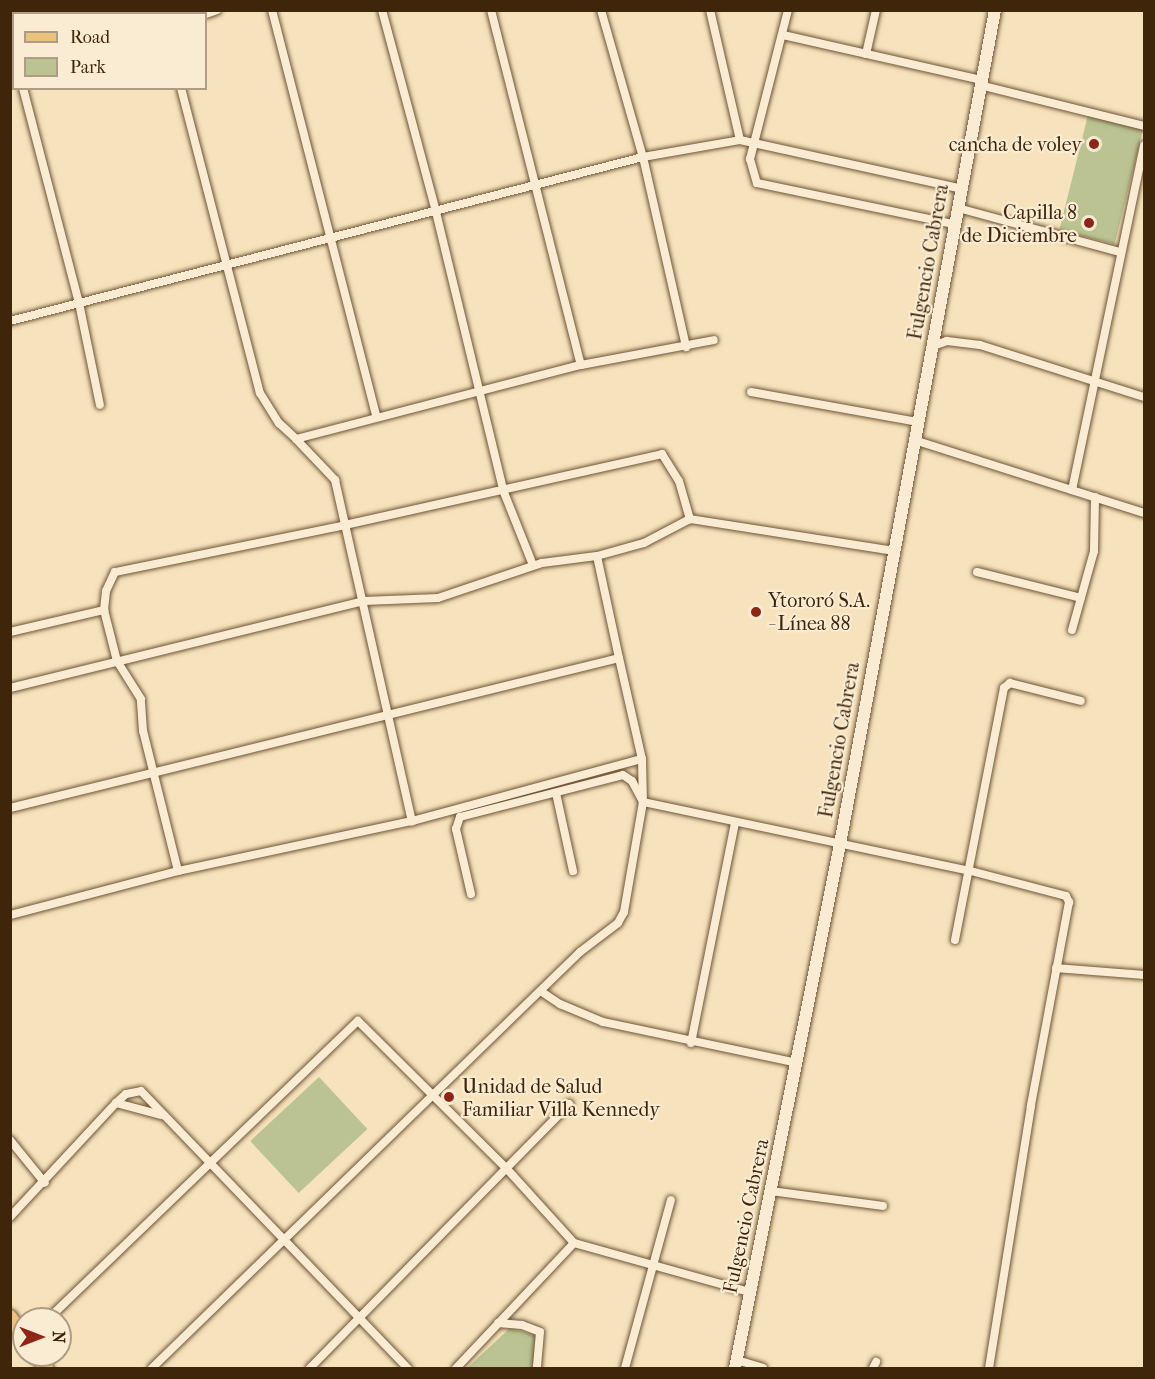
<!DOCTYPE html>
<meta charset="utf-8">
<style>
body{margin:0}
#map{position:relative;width:1155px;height:1379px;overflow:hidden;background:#f6e2bc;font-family:"IM FELL French Canon",serif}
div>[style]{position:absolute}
.green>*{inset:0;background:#bbc392;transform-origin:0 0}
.roads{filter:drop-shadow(0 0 2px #6d5537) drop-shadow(0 0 2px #6d5537)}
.street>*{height:8px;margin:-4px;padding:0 4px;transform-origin:4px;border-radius:4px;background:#f9ecd3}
.secondary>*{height:12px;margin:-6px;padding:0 6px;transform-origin:6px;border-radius:6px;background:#f9ecd3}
.primary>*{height:14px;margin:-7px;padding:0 7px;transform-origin:7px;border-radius:7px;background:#ebc17e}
.dots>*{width:16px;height:16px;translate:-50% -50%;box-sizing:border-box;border:3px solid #f9ecd3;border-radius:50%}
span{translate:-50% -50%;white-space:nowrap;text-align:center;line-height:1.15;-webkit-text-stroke:4.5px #f9ecd3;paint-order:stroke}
.poi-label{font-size:20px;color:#3f260b}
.right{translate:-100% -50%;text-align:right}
.left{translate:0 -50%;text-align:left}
.street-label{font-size:20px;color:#3f260b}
.frame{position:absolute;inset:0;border:12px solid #3f260b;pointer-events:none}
.legend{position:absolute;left:12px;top:12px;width:195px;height:78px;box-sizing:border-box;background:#f9ecd3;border:2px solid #af9d83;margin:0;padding:8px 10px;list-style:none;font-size:18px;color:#3f260b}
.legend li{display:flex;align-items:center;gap:12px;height:30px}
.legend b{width:30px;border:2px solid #af9d83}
.north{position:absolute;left:12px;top:1307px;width:60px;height:60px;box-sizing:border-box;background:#f9ecd3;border:2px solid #af9d83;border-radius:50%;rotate:90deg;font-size:16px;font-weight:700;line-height:24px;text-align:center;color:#3f260b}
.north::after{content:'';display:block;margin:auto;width:21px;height:27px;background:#8f2418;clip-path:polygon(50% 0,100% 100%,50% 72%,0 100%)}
</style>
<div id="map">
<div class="green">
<div style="left:1088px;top:115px;width:57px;height:119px;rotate:14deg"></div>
<div style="left:319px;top:1077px;width:71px;height:94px;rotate:47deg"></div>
<div style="clip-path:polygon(510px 1328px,537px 1336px,533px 1368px,467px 1368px)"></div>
</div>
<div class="roads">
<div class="street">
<div style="left:161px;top:10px;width:4px;rotate:76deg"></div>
<div style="left:272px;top:10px;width:419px;rotate:75.6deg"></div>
<div style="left:382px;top:10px;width:209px;rotate:75deg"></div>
<div style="left:436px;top:212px;width:286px;rotate:76.4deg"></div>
<div style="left:503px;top:490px;width:81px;rotate:68.2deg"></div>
<div style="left:491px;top:10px;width:366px;rotate:75.8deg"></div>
<div style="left:601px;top:10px;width:153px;rotate:74.1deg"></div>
<div style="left:643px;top:157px;width:195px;rotate:77.2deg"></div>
<div style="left:710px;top:10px;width:133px;rotate:77deg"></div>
<div style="left:788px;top:10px;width:154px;rotate:104.3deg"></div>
<div style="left:750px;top:159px;width:25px;rotate:74deg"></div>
<div style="left:757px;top:183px;width:201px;rotate:11.8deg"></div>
<div style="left:206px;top:14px;width:12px;rotate:-20deg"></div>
<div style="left:783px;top:35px;width:203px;rotate:12.8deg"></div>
<div style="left:10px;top:37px;width:14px;rotate:73deg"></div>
<div style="left:866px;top:54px;width:45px;rotate:-77.2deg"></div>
<div style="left:10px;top:67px;width:4px;rotate:-14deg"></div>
<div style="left:980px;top:85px;width:169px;rotate:14deg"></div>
<div style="left:23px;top:88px;width:222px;rotate:75.4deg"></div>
<div style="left:79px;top:303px;width:104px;rotate:78.4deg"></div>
<div style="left:181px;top:88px;width:315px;rotate:75.5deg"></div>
<div style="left:260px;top:393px;width:36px;rotate:58deg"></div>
<div style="left:279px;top:423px;width:23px;rotate:43deg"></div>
<div style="left:296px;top:439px;width:294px;rotate:-14.6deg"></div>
<div style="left:581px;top:365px;width:135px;rotate:-10.6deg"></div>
<div style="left:958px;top:208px;width:168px;rotate:15.2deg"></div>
<div style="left:10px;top:321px;width:654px;rotate:-14.53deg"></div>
<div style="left:643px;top:157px;width:98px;rotate:-9.9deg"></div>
<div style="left:740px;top:140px;width:227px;rotate:12.4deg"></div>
<div style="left:933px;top:346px;width:15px;rotate:-20deg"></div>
<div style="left:947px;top:341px;width:33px;rotate:7deg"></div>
<div style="left:980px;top:345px;width:172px;rotate:17.6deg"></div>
<div style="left:751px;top:392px;width:169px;rotate:10.2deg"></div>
<div style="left:296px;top:439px;width:57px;rotate:46.4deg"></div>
<div style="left:335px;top:480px;width:350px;rotate:77.3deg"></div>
<div style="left:914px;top:440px;width:241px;rotate:17.6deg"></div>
<div style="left:1072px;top:490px;width:352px;rotate:-78.2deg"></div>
<div style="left:977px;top:572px;width:107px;rotate:14deg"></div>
<div style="left:1072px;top:630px;width:82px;rotate:-74.4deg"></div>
<div style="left:1094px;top:551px;width:54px;rotate:-88.9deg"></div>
<div style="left:10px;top:632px;width:97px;rotate:-13.2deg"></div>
<div style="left:619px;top:658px;width:104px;rotate:-102.2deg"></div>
<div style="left:597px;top:556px;width:49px;rotate:-15.5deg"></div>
<div style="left:644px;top:543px;width:52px;rotate:-27.6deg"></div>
<div style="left:10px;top:688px;width:365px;rotate:-13.8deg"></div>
<div style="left:364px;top:601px;width:74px;rotate:-2.3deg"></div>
<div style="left:438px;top:598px;width:110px;rotate:-18.6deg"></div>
<div style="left:542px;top:563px;width:55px;rotate:-7.3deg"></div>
<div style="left:556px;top:793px;width:80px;rotate:77.7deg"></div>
<div style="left:10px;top:808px;width:627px;rotate:-13.84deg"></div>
<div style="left:619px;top:658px;width:104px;rotate:77.2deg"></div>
<div style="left:642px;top:759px;width:43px;rotate:88.7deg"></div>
<div style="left:643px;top:802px;width:112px;rotate:99.8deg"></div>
<div style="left:624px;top:912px;width:13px;rotate:119deg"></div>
<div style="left:618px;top:923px;width:48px;rotate:142.7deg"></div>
<div style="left:580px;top:952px;width:597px;rotate:135.81deg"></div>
<div style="left:178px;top:871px;width:144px;rotate:-104deg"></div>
<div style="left:143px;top:731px;width:32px;rotate:-94deg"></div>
<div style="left:141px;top:699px;width:45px;rotate:-122.3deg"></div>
<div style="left:117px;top:661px;width:53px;rotate:-104.3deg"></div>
<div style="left:104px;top:610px;width:19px;rotate:-84deg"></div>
<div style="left:106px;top:591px;width:21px;rotate:-65deg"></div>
<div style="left:115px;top:572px;width:235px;rotate:-11.5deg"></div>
<div style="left:345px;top:525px;width:325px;rotate:-12.6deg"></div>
<div style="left:662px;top:454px;width:32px;rotate:58deg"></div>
<div style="left:679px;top:481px;width:40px;rotate:74deg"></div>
<div style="left:690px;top:519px;width:206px;rotate:8.9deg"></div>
<div style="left:471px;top:894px;width:67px;rotate:-103deg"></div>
<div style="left:456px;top:829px;width:13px;rotate:-72deg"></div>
<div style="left:460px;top:817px;width:168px;rotate:-14.4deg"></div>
<div style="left:623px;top:775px;width:11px;rotate:34deg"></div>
<div style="left:632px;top:781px;width:24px;rotate:62deg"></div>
<div style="left:643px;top:802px;width:331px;rotate:11.9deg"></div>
<div style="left:967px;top:870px;width:102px;rotate:14.7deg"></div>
<div style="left:1066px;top:896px;width:7px;rotate:63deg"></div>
<div style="left:1069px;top:902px;width:208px;rotate:100.6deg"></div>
<div style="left:1031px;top:1106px;width:265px;rotate:99.1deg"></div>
<div style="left:10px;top:915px;width:174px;rotate:-14.7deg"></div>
<div style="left:178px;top:871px;width:239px;rotate:-12.1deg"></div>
<div style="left:412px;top:821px;width:238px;rotate:-15.1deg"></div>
<div style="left:955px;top:940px;width:257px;rotate:-79deg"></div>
<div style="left:1004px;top:688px;width:8px;rotate:-40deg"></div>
<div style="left:1010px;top:683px;width:73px;rotate:14.2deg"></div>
<div style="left:1056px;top:968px;width:88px;rotate:4.5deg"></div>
<div style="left:542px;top:992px;width:22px;rotate:34deg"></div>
<div style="left:560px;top:1004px;width:47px;rotate:22.7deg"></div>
<div style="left:603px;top:1022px;width:198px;rotate:11.9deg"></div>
<div style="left:691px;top:1043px;width:225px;rotate:-78.7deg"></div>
<div style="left:116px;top:1103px;width:47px;rotate:14.9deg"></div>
<div style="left:10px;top:1140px;width:55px;rotate:50.9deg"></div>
<div style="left:771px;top:1191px;width:113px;rotate:7.6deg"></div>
<div style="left:10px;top:1217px;width:156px;rotate:-47.1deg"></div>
<div style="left:116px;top:1103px;width:13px;rotate:-42deg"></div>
<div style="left:126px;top:1094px;width:15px;rotate:-11deg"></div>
<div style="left:141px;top:1091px;width:385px;rotate:46.1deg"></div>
<div style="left:574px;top:1243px;width:183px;rotate:15.6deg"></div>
<div style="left:48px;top:1319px;width:430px;rotate:-43.9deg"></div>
<div style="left:358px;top:1021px;width:210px;rotate:44.8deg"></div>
<div style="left:507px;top:1169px;width:100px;rotate:47.8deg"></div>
<div style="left:574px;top:1243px;width:172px;rotate:133.3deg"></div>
<div style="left:498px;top:1323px;width:24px;rotate:5deg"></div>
<div style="left:522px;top:1325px;width:19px;rotate:21deg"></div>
<div style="left:540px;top:1332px;width:36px;rotate:95deg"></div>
<div style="left:737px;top:1360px;width:27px;rotate:17deg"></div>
<div style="left:310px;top:1368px;width:370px;rotate:-45.5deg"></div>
<div style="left:625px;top:1368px;width:174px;rotate:-74.7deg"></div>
<div style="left:873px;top:1368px;width:7px;rotate:-63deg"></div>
</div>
<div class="secondary">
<div style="left:735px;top:1368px;width:534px;rotate:-78.67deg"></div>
<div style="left:840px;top:844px;width:848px;rotate:-79.47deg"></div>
</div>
<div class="primary">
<div style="left:10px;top:1317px;width:24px;rotate:55deg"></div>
<div style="left:37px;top:1355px;width:16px;rotate:55deg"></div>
</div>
</div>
<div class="dots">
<div style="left:1094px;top:144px;background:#8f2418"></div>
<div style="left:1089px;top:223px;background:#8f2418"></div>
<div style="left:756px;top:612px;background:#8f2418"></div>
<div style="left:449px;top:1097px;background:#8f2418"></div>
</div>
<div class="poi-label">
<span class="right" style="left:1082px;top:144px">cancha de voley</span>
<span class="right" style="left:1077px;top:224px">Capilla 8<br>de Diciembre</span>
<span class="left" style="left:768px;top:612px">Ytororó S.A.<br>- Línea 88</span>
<span class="left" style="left:462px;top:1098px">Unidad de Salud<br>Familiar Villa Kennedy</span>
</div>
<div class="street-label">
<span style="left:928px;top:262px;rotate:-80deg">Fulgencio Cabrera</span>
<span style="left:839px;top:740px;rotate:-80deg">Fulgencio Cabrera</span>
<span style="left:746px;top:1216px;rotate:-78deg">Fulgencio Cabrera</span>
</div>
<div class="frame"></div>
<ul class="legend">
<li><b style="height:8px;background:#ebc17e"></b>Road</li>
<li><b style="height:16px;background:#bbc392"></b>Park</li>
</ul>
<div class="north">N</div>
</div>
